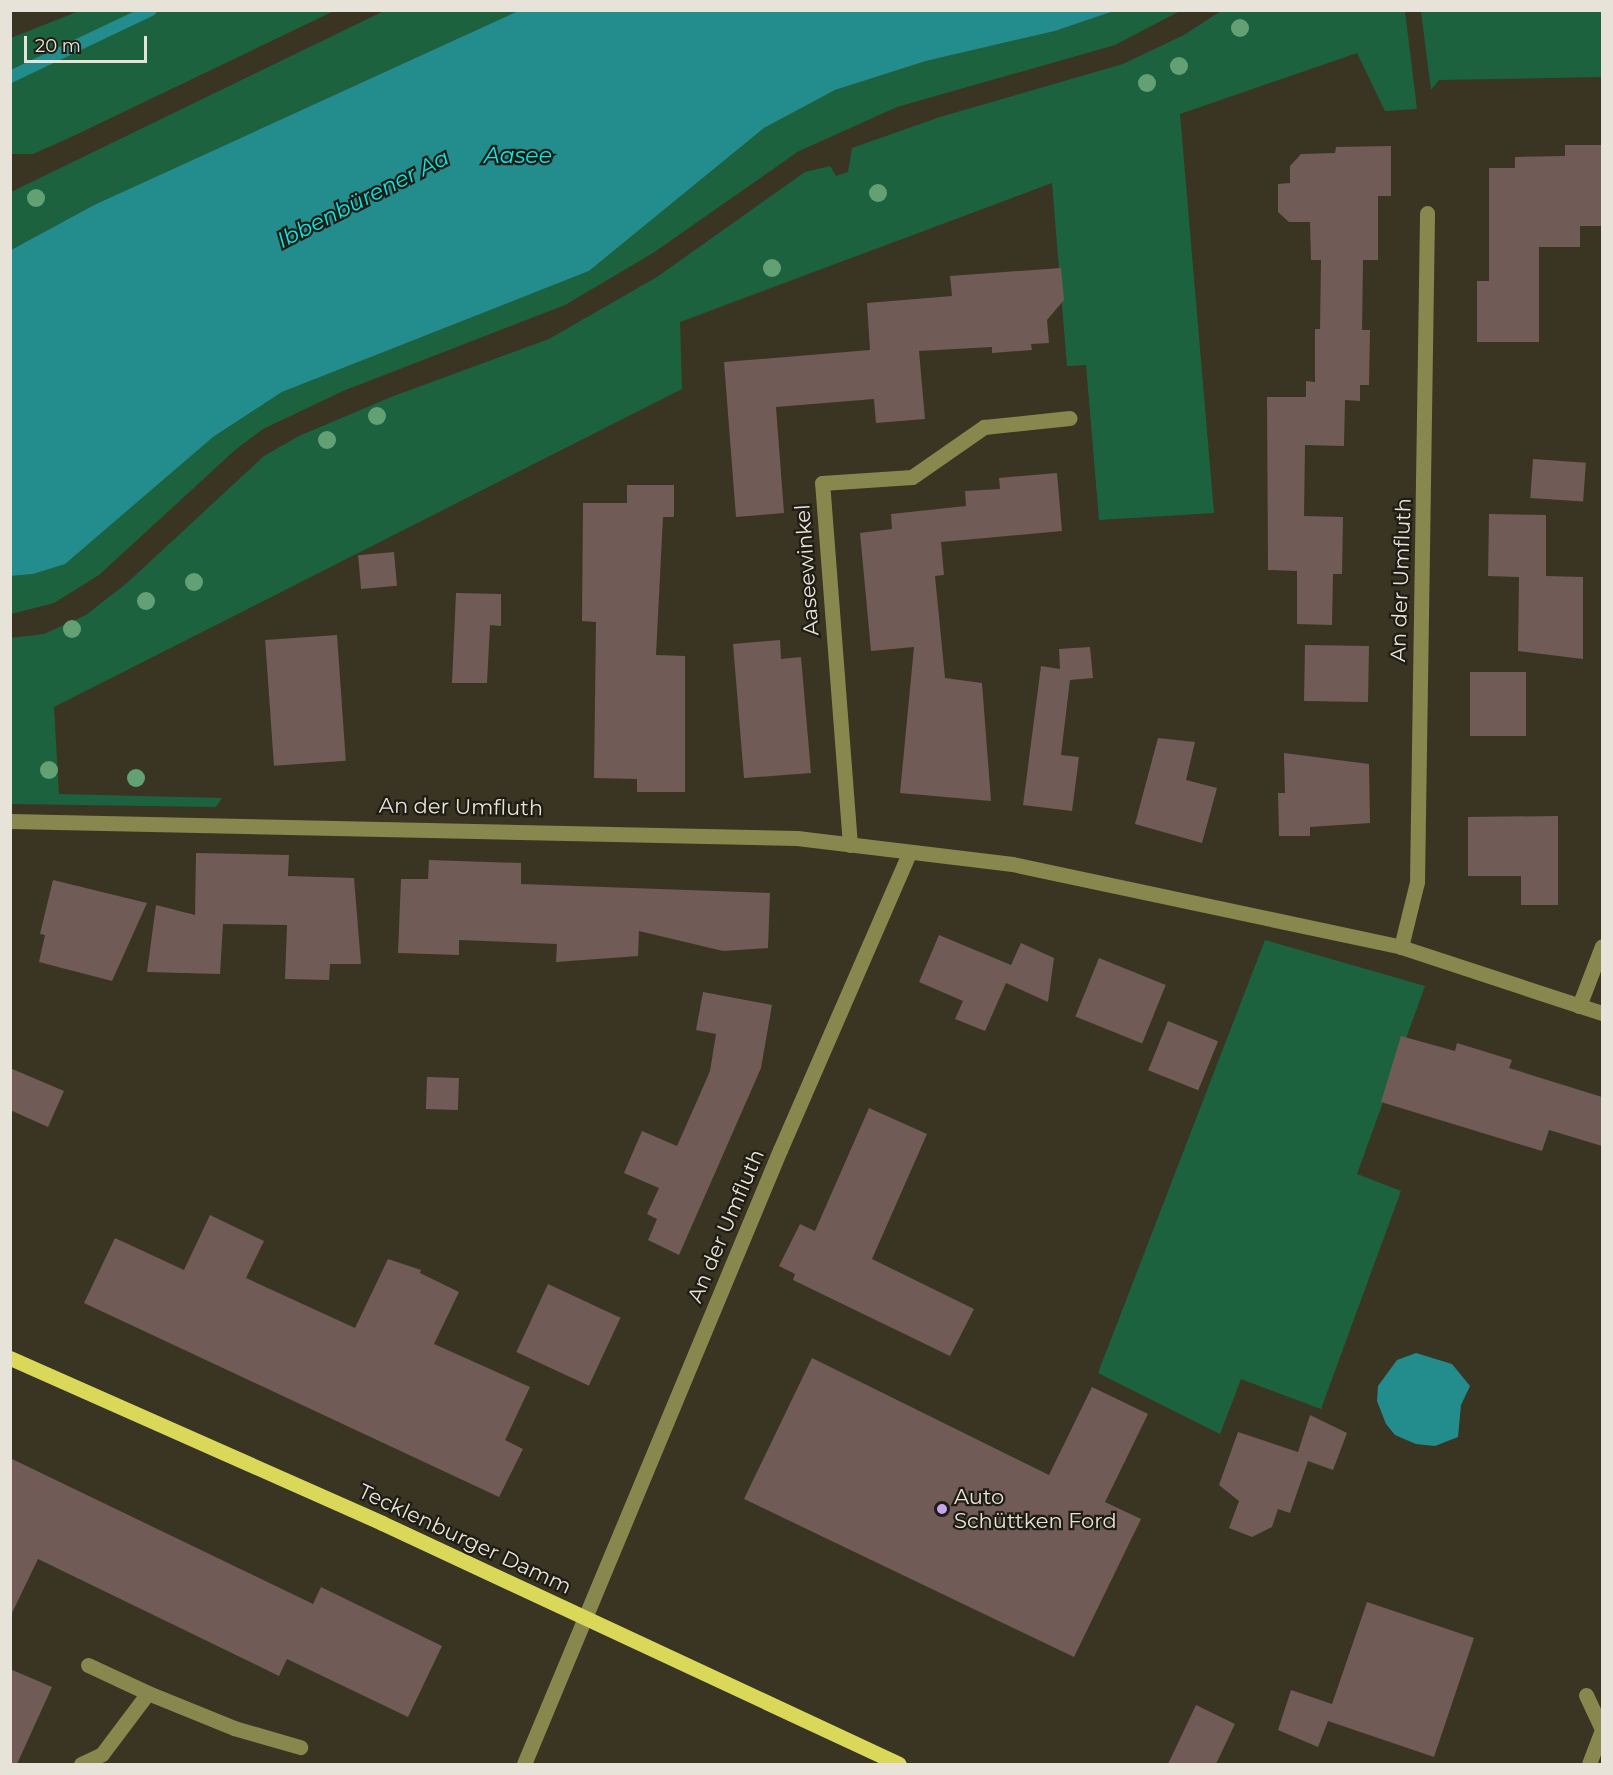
<!DOCTYPE html>
<meta charset="utf-8">
<style>
body{margin:0}
#map{position:relative;width:1613px;height:1775px;overflow:hidden;background:#3a3423;font-family:Montserrat,sans-serif}
div>[style]{position:absolute}
.green>*{inset:0;background:#1d623f}
.water>*{inset:0;background:#238c8d}
.stream>*{height:12px;margin:-6px;padding:0 6px;transform-origin:6px;border-radius:6px;background:#238c8d}
.building>*{inset:0;background:#705b57;transform-origin:0 0}
.minor>*{height:15px;margin:-7.5px;padding:0 7.5px;transform-origin:7.5px;border-radius:7.5px;background:#87874e}
.major>*{height:15px;margin:-7.5px;padding:0 7.5px;transform-origin:7.5px;border-radius:7.5px;background:#d9d859}
.trees>*{width:18px;height:18px;margin:-9px;border-radius:50%;background:#63a174}
.dots>*{width:16px;height:16px;translate:-50% -50%;box-sizing:border-box;border:3px solid #1f1c14;border-radius:50%}
span{translate:-50% -50%;white-space:nowrap;text-align:center;line-height:1.15;-webkit-text-stroke:4.5px #1f1c14;paint-order:stroke}
.street-label{font-size:21px;color:#e7e3d9}
.poi-label{font-size:21px;color:#e7e3d9}
.left{translate:0 -50%;text-align:left}
.water-label{font-size:22px;color:#08e9ea;font-style:italic}
.frame{position:absolute;inset:0;border:12px solid #e7e3d9;pointer-events:none}
.scale{position:absolute;left:24px;top:36px;width:123px;height:27px;box-sizing:border-box;border:3px solid #e7e3d9;border-top:0;padding-left:8px;font-size:18px;line-height:21px;white-space:nowrap;color:#e7e3d9;-webkit-text-stroke:4px #1f1c14;paint-order:stroke}
</style>
<div id="map">
<div class="green">
<div style="clip-path:polygon(79px 11px,79px 10px,334px 11px,69px 138px,33px 154px,11px 154px,11px 38px)"></div>
<div style="clip-path:polygon(384px 11px,518px 11px,94px 205px,11px 250px,11px 192px)"></div>
<div style="clip-path:polygon(1114px 11px,1180px 11px,1115px 45px,897px 107px,799px 151px,653px 253px,565px 305px,343px 391px,263px 429px,235px 450px,99px 575px,54px 603px,11px 614px,11px 576px,33px 574px,213px 437px,282px 392px,589px 271px,764px 128px,835px 90px,926px 61px,1055px 31px)"></div>
<div style="clip-path:polygon(1221px 11px,1405px 11px,1417px 109px,1385px 111px,1357px 53px,1180px 114px,1214px 513px,1099px 520px,1086px 365px,1067px 366px,1052px 183px,680px 322px,682px 389px,54px 707px,59px 794px,222px 798px,216px 807px,11px 804px,10px 638px,44px 634px,86px 615px,127px 583px,264px 456px,299px 436px,391px 397px,549px 339px,657px 277px,805px 172px,830px 166px,836px 176px,848px 172px,852px 148px,940px 117px,1123px 64px,1184px 35px)"></div>
<div style="clip-path:polygon(1421px 11px,1602px 11px,1602px 77px,1439px 80px,1431px 90px)"></div>
<div style="clip-path:polygon(1265px 940px,1425px 986px,1357px 1174px,1401px 1191px,1321px 1409px,1241px 1379px,1220px 1434px,1098px 1373px)"></div>
</div>
<div class="water">
<div style="clip-path:polygon(518px 11px,1114px 11px,1055px 31px,926px 61px,835px 90px,764px 128px,589px 271px,282px 392px,213px 437px,65px 564px,33px 574px,11px 576px,11px 250px,94px 205px)"></div>
<div style="clip-path:polygon(1416px 1353px,1452px 1364px,1470px 1386px,1461px 1405px,1458px 1437px,1435px 1446px,1416px 1444px,1395px 1435px,1386px 1424px,1377px 1401px,1378px 1386px,1397px 1360px)"></div>
</div>
<div class="stream">
<div style="left:10px;top:77px;width:156px;rotate:-25.4deg"></div>
</div>
<div class="building">
<div style="clip-path:polygon(1565px 145px,1602px 145px,1602px 226px,1580px 226px,1580px 247px,1539px 247px,1539px 342px,1477px 342px,1477px 281px,1489px 281px,1489px 168px,1515px 168px,1515px 157px,1565px 156px)"></div>
<div style="clip-path:polygon(1391px 146px,1391px 196px,1378px 196px,1378px 260px,1363px 260px,1362px 330px,1370px 330px,1369px 385px,1360px 385px,1360px 401px,1345px 400px,1344px 446px,1305px 445px,1304px 516px,1343px 517px,1342px 574px,1333px 574px,1332px 625px,1297px 624px,1297px 571px,1268px 570px,1267px 397px,1306px 397px,1306px 381px,1315px 382px,1315px 329px,1320px 329px,1321px 260px,1311px 260px,1310px 222px,1289px 222px,1278px 212px,1278px 184px,1290px 183px,1290px 166px,1301px 154px,1335px 153px,1336px 147px)"></div>
<div style="clip-path:polygon(1061px 268px,1064px 300px,1047px 320px,1049px 343px,1031px 344px,1032px 350px,992px 353px,992px 347px,919px 351px,925px 419px,876px 423px,874px 399px,776px 407px,784px 513px,736px 517px,724px 362px,870px 350px,867px 303px,952px 296px,950px 276px)"></div>
<div style="left:1533px;top:459px;width:53px;height:39px;rotate:4deg"></div>
<div style="clip-path:polygon(1057px 473px,1062px 531px,941px 542px,944px 575px,935px 576px,945px 678px,982px 683px,991px 801px,900px 793px,914px 647px,871px 651px,860px 533px,892px 529px,891px 514px,966px 506px,965px 491px,1000px 489px,999px 478px)"></div>
<div style="clip-path:polygon(627px 485px,674px 485px,674px 517px,663px 517px,656px 655px,685px 656px,685px 792px,637px 792px,637px 779px,594px 778px,596px 622px,582px 621px,583px 503px,627px 503px)"></div>
<div style="clip-path:polygon(1489px 514px,1546px 515px,1546px 576px,1583px 577px,1583px 659px,1518px 651px,1519px 577px,1488px 576px)"></div>
<div style="left:394px;top:552px;width:34px;height:36px;rotate:85deg"></div>
<div style="clip-path:polygon(456px 593px,501px 594px,501px 626px,490px 625px,487px 683px,452px 683px)"></div>
<div style="left:337px;top:635px;width:126px;height:72px;rotate:86deg"></div>
<div style="clip-path:polygon(780px 640px,781px 659px,801px 657px,811px 773px,744px 778px,733px 644px)"></div>
<div style="left:1305px;top:645px;width:64px;height:56px;rotate:1deg"></div>
<div style="clip-path:polygon(1090px 647px,1093px 678px,1070px 680px,1061px 755px,1079px 757px,1072px 811px,1023px 805px,1041px 666px,1060px 669px,1059px 649px)"></div>
<div style="left:1470px;top:672px;width:56px;height:64px"></div>
<div style="clip-path:polygon(1158px 738px,1195px 742px,1186px 780px,1217px 788px,1202px 843px,1135px 824px)"></div>
<div style="clip-path:polygon(1284px 753px,1369px 764px,1370px 823px,1310px 827px,1310px 836px,1279px 836px,1278px 793px,1285px 793px)"></div>
<div style="clip-path:polygon(1558px 816px,1558px 905px,1521px 905px,1521px 876px,1468px 876px,1468px 817px)"></div>
<div style="clip-path:polygon(196px 853px,289px 855px,288px 876px,354px 878px,361px 964px,330px 964px,329px 980px,285px 979px,287px 925px,223px 924px,220px 974px,147px 972px,156px 905px,195px 915px)"></div>
<div style="clip-path:polygon(429px 860px,521px 863px,521px 884px,770px 893px,768px 948px,723px 951px,639px 931px,638px 956px,556px 962px,557px 944px,459px 940px,459px 955px,398px 953px,401px 879px,428px 879px)"></div>
<div style="clip-path:polygon(53px 880px,147px 903px,112px 981px,39px 962px,45px 935px,40px 934px)"></div>
<div style="clip-path:polygon(939px 935px,1011px 965px,1021px 943px,1054px 958px,1048px 1002px,1006px 983px,985px 1031px,955px 1019px,963px 1001px,919px 982px)"></div>
<div style="left:1099px;top:958px;width:72px;height:63px;rotate:22deg"></div>
<div style="clip-path:polygon(703px 992px,772px 1005px,761px 1068px,679px 1255px,648px 1240px,657px 1219px,647px 1214px,659px 1188px,624px 1173px,642px 1131px,677px 1146px,700px 1094px,710px 1071px,716px 1034px,696px 1030px)"></div>
<div style="left:1168px;top:1021px;width:54px;height:53px;rotate:22deg"></div>
<div style="clip-path:polygon(1401px 1036px,1455px 1051px,1457px 1043px,1512px 1060px,1509px 1068px,1602px 1097px,1602px 1146px,1549px 1130px,1542px 1151px,1381px 1102px)"></div>
<div style="clip-path:polygon(10px 1068px,64px 1091px,48px 1127px,10px 1110px)"></div>
<div style="left:427px;top:1077px;width:32px;height:32px;rotate:2deg"></div>
<div style="clip-path:polygon(869px 1108px,927px 1134px,872px 1259px,974px 1309px,950px 1356px,793px 1280px,795px 1274px,779px 1266px,800px 1224px,815px 1231px)"></div>
<div style="clip-path:polygon(210px 1215px,264px 1241px,246px 1278px,355px 1328px,388px 1259px,421px 1270px,420px 1273px,459px 1292px,434px 1344px,530px 1387px,505px 1440px,523px 1449px,499px 1497px,84px 1303px,115px 1238px,184px 1270px)"></div>
<div style="left:548px;top:1284px;width:80px;height:75px;rotate:25deg"></div>
<div style="clip-path:polygon(812px 1358px,1049px 1475px,1092px 1387px,1148px 1414px,1105px 1502px,1141px 1519px,1074px 1657px,744px 1499px)"></div>
<div style="clip-path:polygon(1310px 1415px,1347px 1433px,1333px 1470px,1308px 1461px,1290px 1513px,1278px 1509px,1272px 1527px,1252px 1537px,1229px 1528px,1239px 1501px,1219px 1485px,1238px 1432px,1298px 1452px)"></div>
<div style="clip-path:polygon(10px 1458px,313px 1604px,321px 1587px,442px 1646px,408px 1717px,287px 1659px,279px 1676px,38px 1559px,10px 1617px)"></div>
<div style="clip-path:polygon(1367px 1602px,1474px 1638px,1434px 1757px,1328px 1721px,1318px 1747px,1278px 1730px,1291px 1690px,1332px 1704px)"></div>
<div style="clip-path:polygon(10px 1669px,52px 1687px,17px 1764px,10px 1764px)"></div>
<div style="clip-path:polygon(1196px 1705px,1235px 1724px,1216px 1764px,1168px 1764px)"></div>
</div>
<div class="minor">
<div style="left:10px;top:821px;width:787px;rotate:1.24deg"></div>
<div style="left:797px;top:838px;width:217px;rotate:6.9deg"></div>
<div style="left:1012px;top:864px;width:398px;rotate:12deg"></div>
<div style="left:1401px;top:947px;width:212px;rotate:18.2deg"></div>
<div style="left:850px;top:845px;width:363px;rotate:-94.4deg"></div>
<div style="left:822px;top:483px;width:90px;rotate:-3.8deg"></div>
<div style="left:912px;top:477px;width:88px;rotate:-34.8deg"></div>
<div style="left:984px;top:427px;width:86px;rotate:-6deg"></div>
<div style="left:1401px;top:947px;width:67px;rotate:-76.2deg"></div>
<div style="left:1417px;top:882px;width:669px;rotate:-89.14deg"></div>
<div style="left:1579px;top:1006px;width:64px;rotate:-69deg"></div>
<div style="left:88px;top:1665px;width:66px;rotate:25deg"></div>
<div style="left:1586px;top:1695px;width:38px;rotate:65deg"></div>
<div style="left:1602px;top:1730px;width:36px;rotate:111deg"></div>
<div style="left:81px;top:1764px;width:23px;rotate:-25deg"></div>
<div style="left:102px;top:1754px;width:76px;rotate:-53deg"></div>
<div style="left:148px;top:1693px;width:93px;rotate:22.1deg"></div>
<div style="left:234px;top:1728px;width:69px;rotate:16.1deg"></div>
<div style="left:524px;top:1764px;width:665px;rotate:-67.37deg"></div>
<div style="left:780px;top:1150px;width:324px;rotate:-66.5deg"></div>
</div>
<div class="major">
<div style="left:10px;top:1358px;width:407px;rotate:23.9deg"></div>
<div style="left:382px;top:1523px;width:570px;rotate:24.99deg"></div>
</div>
<div class="trees">
<div style="left:1240px;top:28px"></div>
<div style="left:1179px;top:66px"></div>
<div style="left:1147px;top:83px"></div>
<div style="left:878px;top:193px"></div>
<div style="left:36px;top:198px"></div>
<div style="left:772px;top:268px"></div>
<div style="left:377px;top:416px"></div>
<div style="left:327px;top:440px"></div>
<div style="left:194px;top:582px"></div>
<div style="left:146px;top:601px"></div>
<div style="left:72px;top:629px"></div>
<div style="left:49px;top:770px"></div>
<div style="left:136px;top:778px"></div>
</div>
<div class="dots">
<div style="left:942px;top:1509px;background:#c6a6f0"></div>
</div>
<div class="street-label">
<span style="left:807px;top:570px;rotate:-94deg">Aaseewinkel</span>
<span style="left:1401px;top:580px;rotate:-88deg">An der Umfluth</span>
<span style="left:461px;top:807px;rotate:1deg">An der Umfluth</span>
<span style="left:726px;top:1226px;rotate:-67deg">An der Umfluth</span>
<span style="left:465px;top:1539px;rotate:25deg">Tecklenburger Damm</span>
</div>
<div class="poi-label">
<span class="left" style="left:954px;top:1509px">Auto<br>Schüttken Ford</span>
</div>
<div class="water-label">
<span style="left:518px;top:156px">Aasee</span>
<span style="left:363px;top:199px;rotate:-27deg">Ibbenbürener Aa</span>
</div>
<div class="frame"></div>
<div class="scale">20 m</div>
</div>
